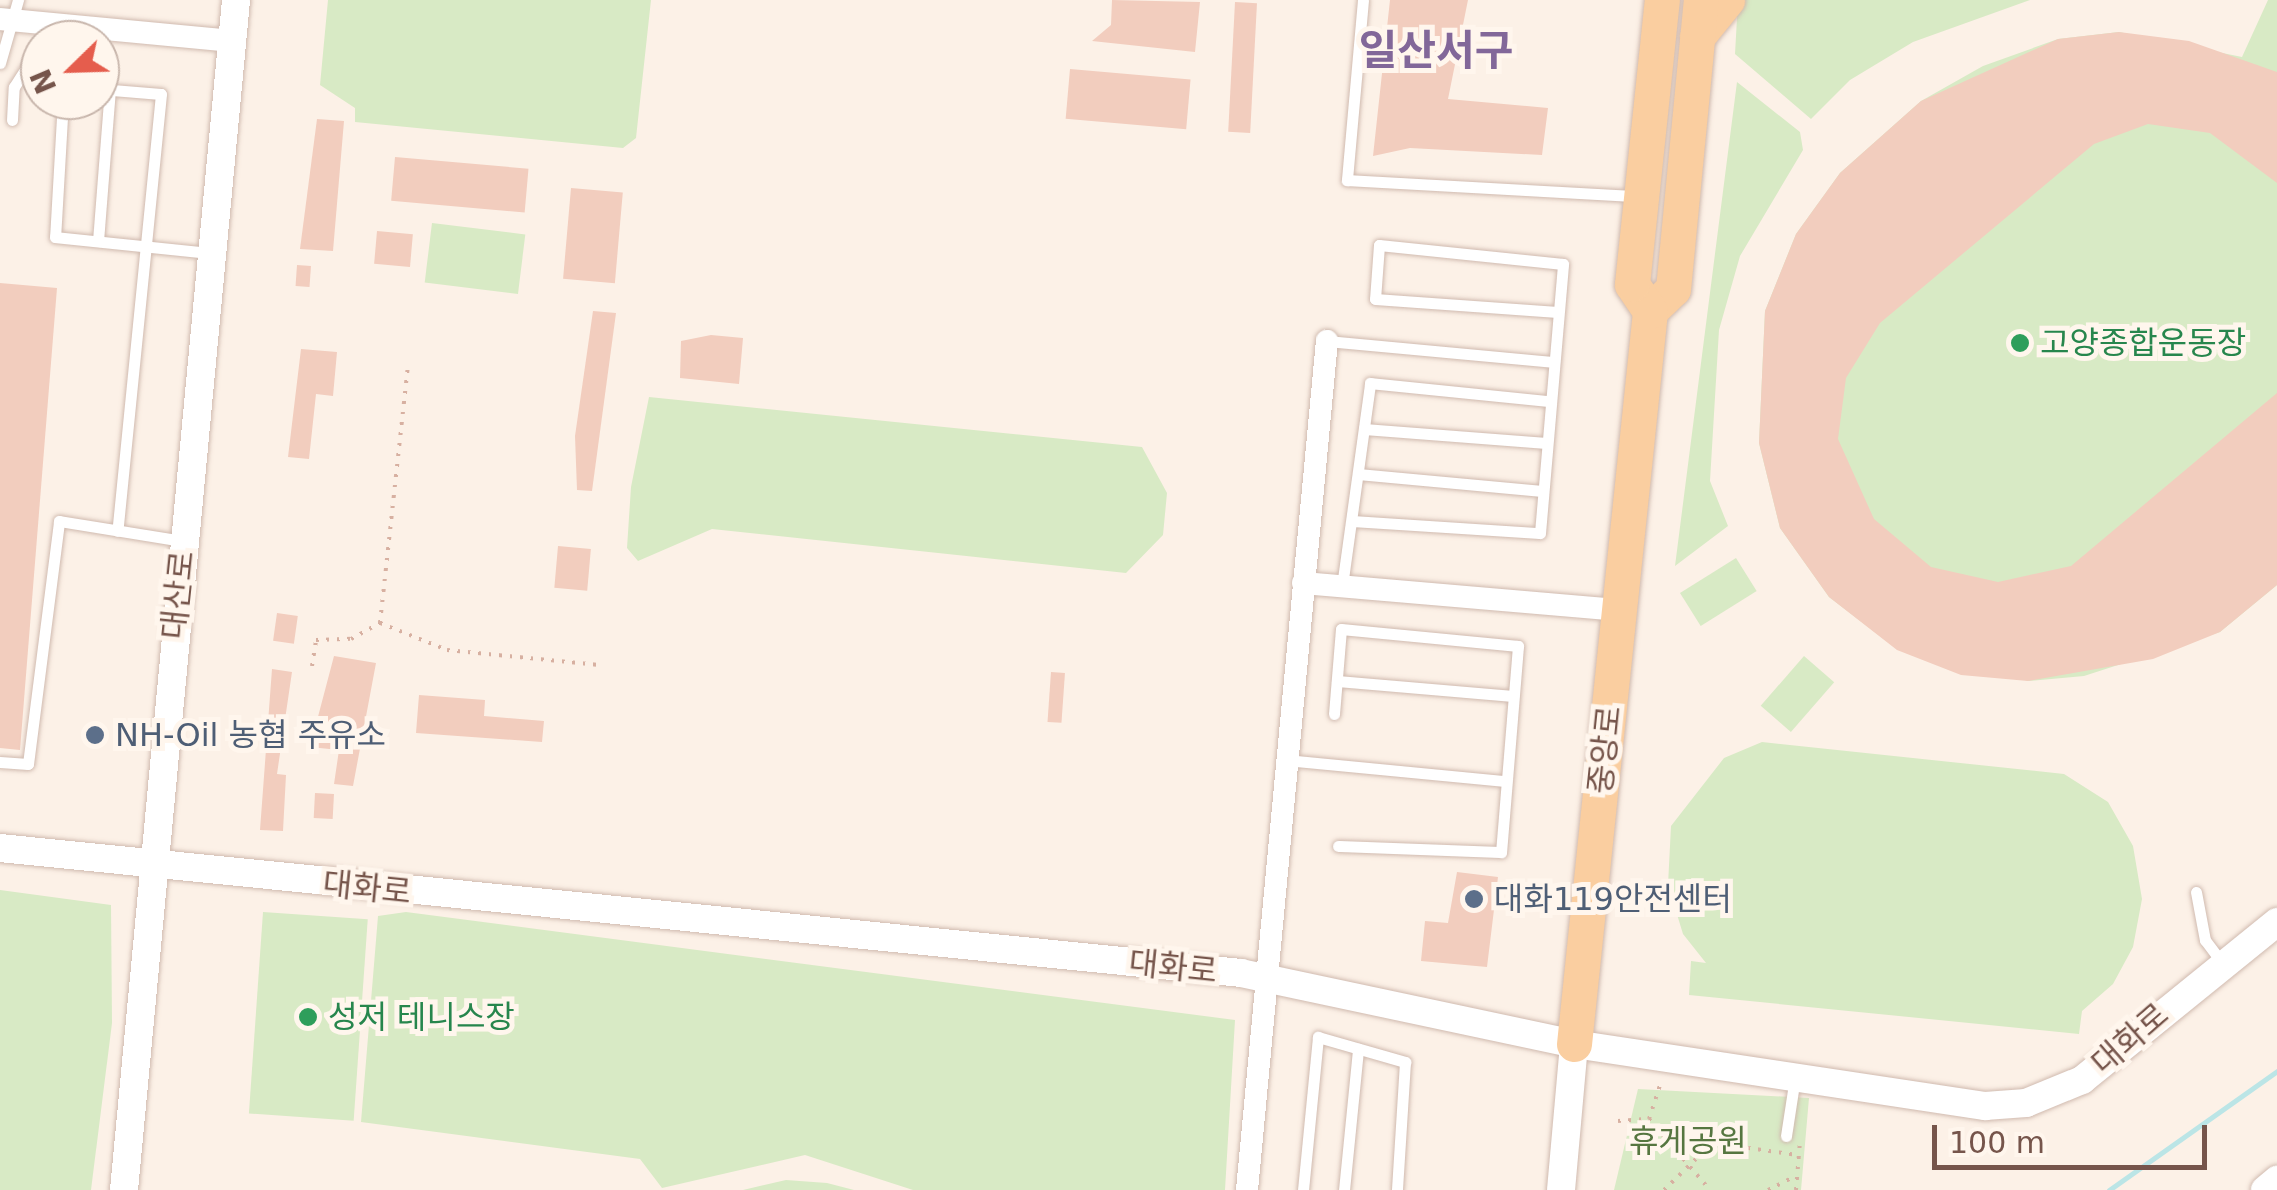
<!DOCTYPE html>
<meta charset="utf-8">
<style>
body{margin:0}
#map{position:relative;width:2277px;height:1190px;overflow:hidden;background:#fcf1e7;font-family:"DejaVu Sans","Noto Sans KR",sans-serif}
div>[style]{position:absolute}
.green>*{inset:0;background:#d8eac5;transform-origin:0 0}
.stream>*{height:5px;margin:-2.5px;padding:0 2.5px;transform-origin:2.5px;border-radius:2.5px;background:#bbe5e6}
.building>*{inset:0;background:#f2cdbe;transform-origin:0 0}
.path>*{height:4px;margin-top:-2px;transform-origin:0;background:repeating-linear-gradient(90deg,#d7b0a1 0 2.5px,transparent 0 10.5px)}
.roads{filter:drop-shadow(0 0 2px #d0baaf) drop-shadow(0 0 2px #d0baaf)}
.service>*{height:11px;margin:-5.5px;padding:0 5.5px;transform-origin:5.5px;border-radius:5.5px;background:#fff}
.minor>*{height:22px;margin:-11px;padding:0 11px;transform-origin:11px;border-radius:11px;background:#fff}
.tertiary>*{height:28px;margin:-14px;padding:0 14px;transform-origin:14px;border-radius:14px;background:#fff}
.primary>*{height:35px;margin:-17.5px;padding:0 17.5px;transform-origin:17.5px;border-radius:17.5px;background:#facea0}
.dots>*{width:28px;height:28px;translate:-50% -50%;box-sizing:border-box;border:5px solid #fff6ed;border-radius:50%}
span{translate:-50% -50%;white-space:nowrap;text-align:center;line-height:1.15;-webkit-text-stroke:10px #fff6ed;paint-order:stroke}
.leisure-label{font-size:32px;color:#27864d}
.left{translate:0 -50%;text-align:left}
.street-label{font-size:32px;color:#76554b}
.service-label{font-size:32px;color:#4e5e75}
.park-label{font-size:32px;color:#567640}
.district-label{font-size:42px;color:#826799;font-weight:700}
.north{position:absolute;left:20px;top:20px;width:100px;height:100px;box-sizing:border-box;background:#fff6ed;border:2px solid #c8b6ac;border-radius:50%;rotate:247deg;font-size:28px;font-weight:700;line-height:40px;text-align:center;color:#76554b}
.north::after{content:'';display:block;margin:auto;width:35px;height:45px;background:#e55d4d;clip-path:polygon(50% 0,100% 100%,50% 72%,0 100%)}
.scale{position:absolute;left:1932px;top:1125px;width:275px;height:45px;box-sizing:border-box;border:5px solid #76554b;border-top:0;padding-left:12px;font-size:30px;line-height:35px;white-space:nowrap;color:#76554b;-webkit-text-stroke:8px #fff6ed;paint-order:stroke}
</style>
<div id="map">
<div class="green">
<div style="clip-path:polygon(328px 0,651px 0,636px 138px,623px 148px,355px 122px,355px 108px,320px 85px)"></div>
<div style="clip-path:polygon(1738px 0,2030px 0,1913px 42px,1850px 80px,1811px 119px,1735px 54px)"></div>
<div style="clip-path:polygon(2268px 0,2277px 0,2277px 585px,2220px 632px,2084px 676px,2029px 681px,1897px 649px,1829px 597px,1780px 528px,1759px 443px,1765px 311px,1796px 234px,1840px 173px,1921px 101px,1983px 66px,2058px 39px,2119px 32px,2242px 57px)"></div>
<div style="clip-path:polygon(1737px 82px,1800px 132px,1803px 150px,1740px 256px,1719px 330px,1710px 481px,1728px 526px,1675px 566px)"></div>
<div style="left:432px;top:223px;width:94px;height:60px;rotate:7deg"></div>
<div style="clip-path:polygon(649px 397px,1142px 447px,1167px 493px,1163px 535px,1126px 573px,712px 529px,638px 561px,627px 548px,631px 487px)"></div>
<div style="left:1736px;top:558px;width:39px;height:66px;rotate:58deg"></div>
<div style="left:1804px;top:656px;width:40px;height:66px;rotate:41deg"></div>
<div style="clip-path:polygon(1762px 742px,2064px 774px,2108px 802px,2133px 846px,2142px 899px,2133px 947px,2113px 984px,2082px 1011px,2079px 1034px,1689px 995px,1691px 961px,1706px 963px,1683px 934px,1668px 885px,1671px 826px,1724px 758px)"></div>
<div style="clip-path:polygon(0 890px,111px 905px,112px 1023px,91px 1190px,0 1190px)"></div>
<div style="left:263px;top:912px;width:105px;height:202px;rotate:4deg"></div>
<div style="clip-path:polygon(406px 912px,1235px 1020px,1225px 1190px,913px 1190px,805px 1155px,662px 1188px,640px 1159px,361px 1122px,378px 916px)"></div>
<div style="clip-path:polygon(1638px 1089px,1809px 1098px,1801px 1190px,1614px 1190px)"></div>
<div style="clip-path:polygon(786px 1180px,827px 1183px,854px 1190px,743px 1190px)"></div>
</div>
<div class="stream">
<div style="left:2109px;top:1190px;width:206px;rotate:-35.3deg"></div>
</div>
<div class="building">
<div style="clip-path:polygon(1112px 0,1200px 2px,1195px 52px,1092px 41px,1111px 25px)"></div>
<div style="clip-path:polygon(1390px 0,1468px 0,1448px 99px,1548px 108px,1542px 155px,1410px 148px,1373px 156px)"></div>
<div style="left:1235px;top:2px;width:22px;height:130px;rotate:3deg"></div>
<div style="clip-path:polygon(2119px 32px,2189px 41px,2277px 72px,2277px 183px,2210px 133px,2148px 124px,2094px 144px,1880px 323px,1846px 378px,1838px 439px,1874px 519px,1931px 567px,1998px 582px,2071px 566px,2277px 393px,2277px 585px,2220px 632px,2153px 659px,2028px 681px,1961px 675px,1897px 650px,1829px 597px,1780px 528px,1759px 443px,1765px 311px,1796px 234px,1840px 173px,1921px 101px,2058px 39px)"></div>
<div style="left:1070px;top:69px;width:121px;height:50px;rotate:5deg"></div>
<div style="clip-path:polygon(317px 119px,344px 121px,333px 251px,300px 249px)"></div>
<div style="left:395px;top:157px;width:134px;height:44px;rotate:5deg"></div>
<div style="left:571px;top:188px;width:52px;height:91px;rotate:5deg"></div>
<div style="left:377px;top:231px;width:36px;height:33px;rotate:5deg"></div>
<div style="left:297px;top:265px;width:14px;height:21px;rotate:4deg"></div>
<div style="clip-path:polygon(0 283px,57px 288px,20px 750px,0 748px)"></div>
<div style="clip-path:polygon(593px 311px,616px 313px,592px 491px,577px 490px,575px 436px)"></div>
<div style="clip-path:polygon(711px 335px,743px 338px,739px 384px,680px 378px,681px 341px)"></div>
<div style="clip-path:polygon(301px 349px,337px 352px,333px 396px,316px 394px,309px 459px,288px 457px)"></div>
<div style="left:558px;top:546px;width:33px;height:42px;rotate:5deg"></div>
<div style="left:277px;top:613px;width:21px;height:28px;rotate:8deg"></div>
<div style="clip-path:polygon(334px 656px,376px 663px,353px 786px,334px 784px,339px 750px,310px 747px)"></div>
<div style="clip-path:polygon(272px 669px,292px 672px,277px 774px,286px 775px,283px 831px,260px 830px)"></div>
<div style="left:1051px;top:672px;width:14px;height:50px;rotate:4deg"></div>
<div style="clip-path:polygon(419px 695px,485px 700px,484px 716px,544px 721px,542px 742px,416px 733px)"></div>
<div style="left:315px;top:793px;width:19px;height:25px;rotate:3deg"></div>
<div style="clip-path:polygon(1457px 872px,1498px 877px,1487px 967px,1421px 961px,1425px 921px,1448px 923px)"></div>
</div>
<div class="path">
<div style="left:380px;top:623px;width:258px;rotate:-83.8deg"></div>
<div style="left:312px;top:666px;width:26px;rotate:-81deg"></div>
<div style="left:316px;top:640px;width:35px;rotate:-2deg"></div>
<div style="left:351px;top:639px;width:33px;rotate:-29deg"></div>
<div style="left:380px;top:623px;width:72px;rotate:21.9deg"></div>
<div style="left:447px;top:650px;width:153px;rotate:5.6deg"></div>
<div style="left:1649px;top:1119px;width:94px;rotate:49.3deg"></div>
<div style="left:1618px;top:1121px;width:31px;rotate:-4deg"></div>
<div style="left:1649px;top:1119px;width:40px;rotate:-72deg"></div>
<div style="left:1664px;top:1190px;width:52px;rotate:-44.2deg"></div>
<div style="left:1701px;top:1154px;width:28px;rotate:-19deg"></div>
<div style="left:1727px;top:1145px;width:71px;rotate:8.1deg"></div>
<div style="left:1768px;top:1190px;width:28px;rotate:-27deg"></div>
<div style="left:1796px;top:1190px;width:49px;rotate:-85.3deg"></div>
</div>
<div class="roads">
<div class="service">
<div style="left:1363px;top:0;width:181px;rotate:95.1deg"></div>
<div style="left:1347px;top:180px;width:290px;rotate:3.2deg"></div>
<div style="left:0;top:63px;width:66px;rotate:-74.1deg"></div>
<div style="left:100px;top:89px;width:61px;rotate:4.7deg"></div>
<div style="left:161px;top:94px;width:439px;rotate:95.7deg"></div>
<div style="left:63px;top:100px;width:137px;rotate:93.3deg"></div>
<div style="left:55px;top:237px;width:157px;rotate:5.9deg"></div>
<div style="left:12px;top:120px;width:33px;rotate:-87deg"></div>
<div style="left:14px;top:87px;width:49px;rotate:-57.6deg"></div>
<div style="left:98px;top:241px;width:152px;rotate:-85.5deg"></div>
<div style="left:1327px;top:341px;width:226px;rotate:5.3deg"></div>
<div style="left:1364px;top:429px;width:183px;rotate:4.4deg"></div>
<div style="left:1358px;top:474px;width:185px;rotate:5.3deg"></div>
<div style="left:1352px;top:521px;width:188px;rotate:3.7deg"></div>
<div style="left:1540px;top:533px;width:270px;rotate:-85.1deg"></div>
<div style="left:1563px;top:264px;width:185px;rotate:-174.1deg"></div>
<div style="left:1379px;top:245px;width:54px;rotate:94.2deg"></div>
<div style="left:1375px;top:299px;width:183px;rotate:4.1deg"></div>
<div style="left:1342px;top:586px;width:205px;rotate:-82.1deg"></div>
<div style="left:1370px;top:383px;width:179px;rotate:5.8deg"></div>
<div style="left:1337px;top:681px;width:177px;rotate:4.9deg"></div>
<div style="left:1334px;top:714px;width:85px;rotate:-85.3deg"></div>
<div style="left:1341px;top:629px;width:178px;rotate:5.5deg"></div>
<div style="left:1518px;top:646px;width:207px;rotate:94.7deg"></div>
<div style="left:1501px;top:852px;width:163px;rotate:-177.9deg"></div>
<div style="left:1286px;top:760px;width:220px;rotate:5.5deg"></div>
<div style="left:0;top:762px;width:28px;rotate:4deg"></div>
<div style="left:28px;top:764px;width:245px;rotate:-82.7deg"></div>
<div style="left:59px;top:521px;width:126px;rotate:9.2deg"></div>
<div style="left:2196px;top:892px;width:49px;rotate:79.4deg"></div>
<div style="left:2205px;top:940px;width:25px;rotate:53deg"></div>
<div style="left:1786px;top:1136px;width:60px;rotate:-81.3deg"></div>
<div style="left:1303px;top:1190px;width:154px;rotate:-84.4deg"></div>
<div style="left:1318px;top:1037px;width:91px;rotate:16deg"></div>
<div style="left:1405px;top:1062px;width:128px;rotate:93.6deg"></div>
<div style="left:1344px;top:1190px;width:142px;rotate:-84.3deg"></div>
</div>
<div class="minor">
<div style="left:0;top:19px;width:233px;rotate:5.4deg"></div>
<div style="left:1303px;top:583px;width:318px;rotate:4.9deg"></div>
<div style="left:1247px;top:1190px;width:853px;rotate:-84.62deg"></div>
</div>
<div class="tertiary">
<div style="left:0;top:848px;width:1247px;rotate:5.75deg"></div>
<div style="left:1241px;top:973px;width:340px;rotate:12deg"></div>
<div style="left:1574px;top:1044px;width:416px;rotate:8.6deg"></div>
<div style="left:1985px;top:1106px;width:41px;rotate:-4.2deg"></div>
<div style="left:2026px;top:1103px;width:61px;rotate:-22.3deg"></div>
<div style="left:2082px;top:1080px;width:251px;rotate:-39deg"></div>
<div style="left:124px;top:1190px;width:1195px;rotate:-84.62deg"></div>
<div style="left:1561px;top:1190px;width:147px;rotate:-84.9deg"></div>
<div style="left:2265px;top:1190px;width:16px;rotate:-40deg"></div>
</div>
<div class="primary">
<div style="left:1697px;top:37px;width:48px;rotate:-51deg"></div>
<div style="left:1650px;top:311px;width:32px;rotate:-44deg"></div>
<div style="left:1673px;top:289px;width:290px;rotate:-84.5deg"></div>
<div style="left:1574px;top:1044px;width:737px;rotate:-84.08deg"></div>
<div style="left:1650px;top:311px;width:32px;rotate:-124deg"></div>
<div style="left:1632px;top:284px;width:286px;rotate:-84deg"></div>
</div>
</div>
<div class="dots">
<div style="left:2020px;top:343px;background:#2e9e5b"></div>
<div style="left:95px;top:735px;background:#5c6f8a"></div>
<div style="left:1474px;top:899px;background:#5c6f8a"></div>
<div style="left:308px;top:1017px;background:#2e9e5b"></div>
</div>
<div class="leisure-label">
<span class="left" style="left:2040px;top:343px">고양종합운동장</span>
<span class="left" style="left:328px;top:1017px">성저 테니스장</span>
</div>
<div class="street-label">
<span style="left:178px;top:595px;rotate:-84deg">대산로</span>
<span style="left:1605px;top:750px;rotate:-84deg">중앙로</span>
<span style="left:367px;top:888px;rotate:6deg">대화로</span>
<span style="left:1173px;top:967px;rotate:6deg">대화로</span>
<span style="left:2130px;top:1039px;rotate:-41deg">대화로</span>
</div>
<div class="service-label">
<span class="left" style="left:115px;top:735px">NH-Oil 농협 주유소</span>
<span class="left" style="left:1494px;top:899px">대화119안전센터</span>
</div>
<div class="park-label">
<span style="left:1688px;top:1141px">휴게공원</span>
</div>
<div class="district-label">
<span style="left:1436px;top:51px">일산서구</span>
</div>
<div class="north">N</div>
<div class="scale">100 m</div>
</div>
